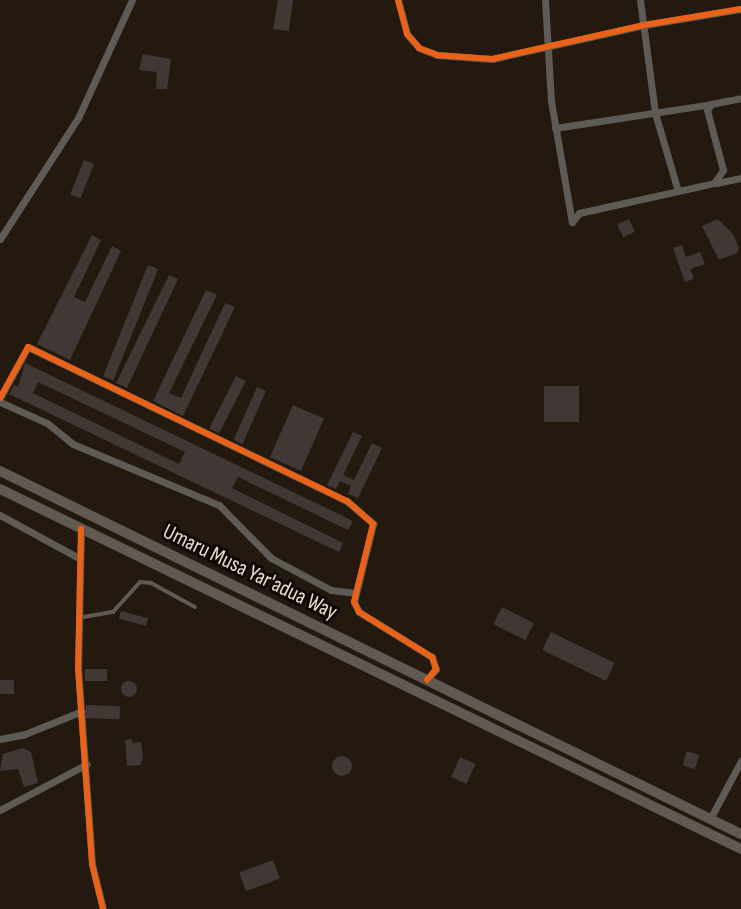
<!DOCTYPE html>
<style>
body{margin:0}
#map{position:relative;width:741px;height:909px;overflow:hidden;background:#24190e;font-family:"Sofia Sans Condensed",sans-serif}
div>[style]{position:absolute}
.building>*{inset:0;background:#413735;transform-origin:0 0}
.round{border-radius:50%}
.lane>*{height:4px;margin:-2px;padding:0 2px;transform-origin:2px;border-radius:2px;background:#5e5a55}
.street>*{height:7px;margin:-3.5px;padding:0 3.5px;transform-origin:3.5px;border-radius:3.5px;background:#5e5a55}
.primary>*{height:10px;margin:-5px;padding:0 5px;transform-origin:5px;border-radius:5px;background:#605a52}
.cycleway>*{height:6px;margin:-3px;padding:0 3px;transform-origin:3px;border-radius:3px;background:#ea6118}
span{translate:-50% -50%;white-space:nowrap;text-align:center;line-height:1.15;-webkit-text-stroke:6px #0f0702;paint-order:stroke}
.street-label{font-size:22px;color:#e9dbce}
</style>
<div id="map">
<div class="building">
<div style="clip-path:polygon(278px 0,293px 0,289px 31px,273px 29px)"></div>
<div style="clip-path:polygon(143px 54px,171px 59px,167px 89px,156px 89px,157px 72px,139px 70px)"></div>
<div style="left:84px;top:160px;width:11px;height:37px;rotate:22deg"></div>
<div style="left:629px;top:219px;width:14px;height:13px;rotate:65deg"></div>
<div style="clip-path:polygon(718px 219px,733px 234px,739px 248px,737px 253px,719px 260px,702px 226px)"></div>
<div style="clip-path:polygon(92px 235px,101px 240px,74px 297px,85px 302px,112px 246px,121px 251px,70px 360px,37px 344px)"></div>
<div style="clip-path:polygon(682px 245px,686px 257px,700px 252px,705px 264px,690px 269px,694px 279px,685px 282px,673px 248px)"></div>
<div style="left:148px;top:265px;width:11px;height:120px;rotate:22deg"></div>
<div style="clip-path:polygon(169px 275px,178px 279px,127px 388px,116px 383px)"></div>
<div style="clip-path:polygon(206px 290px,217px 295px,169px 393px,181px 398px,225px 303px,235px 307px,183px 416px,153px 401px)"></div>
<div style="clip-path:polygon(evenodd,25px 363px,353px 521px,348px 530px,238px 477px,232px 488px,343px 543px,339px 552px,9px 394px,14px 385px,18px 387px,25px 363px,38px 382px,185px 452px,179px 464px,33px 393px,38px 382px)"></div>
<div style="left:236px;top:376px;width:11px;height:59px;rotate:27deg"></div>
<div style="left:544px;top:386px;width:35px;height:36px"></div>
<div style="left:257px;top:387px;width:10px;height:58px;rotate:24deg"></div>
<div style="left:293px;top:405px;width:34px;height:57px;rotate:24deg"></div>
<div style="clip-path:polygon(353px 432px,362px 436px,343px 475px,354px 480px,372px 443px,382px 448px,358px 498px,348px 494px,351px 486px,340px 481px,336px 489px,327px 485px)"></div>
<div style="left:502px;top:607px;width:36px;height:19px;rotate:27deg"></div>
<div style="left:121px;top:611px;width:28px;height:8px;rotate:15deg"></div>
<div style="left:551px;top:632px;width:71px;height:20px;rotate:26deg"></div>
<div style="left:85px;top:669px;width:22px;height:12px"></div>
<div style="left:0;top:680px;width:14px;height:14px"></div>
<div class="round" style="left:121px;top:681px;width:16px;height:16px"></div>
<div style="left:86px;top:705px;width:34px;height:13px;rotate:2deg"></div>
<div style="clip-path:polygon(132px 739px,132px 743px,141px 742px,143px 758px,140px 765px,127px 766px,125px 740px)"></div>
<div style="clip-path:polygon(23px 748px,31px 752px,38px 783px,24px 787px,18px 769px,0 771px,3px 754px)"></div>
<div style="left:687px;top:751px;width:13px;height:15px;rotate:18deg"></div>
<div class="round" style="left:332px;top:756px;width:20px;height:20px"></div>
<div style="left:460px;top:757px;width:17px;height:22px;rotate:24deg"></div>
<div style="left:273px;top:860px;width:20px;height:36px;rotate:70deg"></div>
</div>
<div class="lane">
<div style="left:78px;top:618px;width:36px;rotate:-10deg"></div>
<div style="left:113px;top:612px;width:40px;rotate:-48deg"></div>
<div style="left:140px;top:582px;width:11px;rotate:5deg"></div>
<div style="left:151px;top:583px;width:50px;rotate:28.6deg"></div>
</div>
<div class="street">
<div style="left:398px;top:0;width:35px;rotate:75deg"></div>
<div style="left:407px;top:34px;width:18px;rotate:49deg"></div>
<div style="left:419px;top:48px;width:19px;rotate:21deg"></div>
<div style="left:437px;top:55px;width:55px;rotate:4.2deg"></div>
<div style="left:492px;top:59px;width:156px;rotate:-12.6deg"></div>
<div style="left:644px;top:25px;width:98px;rotate:-9.4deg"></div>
<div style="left:545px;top:0;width:101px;rotate:86.6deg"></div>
<div style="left:551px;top:101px;width:123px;rotate:80.2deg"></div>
<div style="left:640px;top:0;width:114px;rotate:82.4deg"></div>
<div style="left:655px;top:113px;width:81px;rotate:73.6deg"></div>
<div style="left:555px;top:128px;width:158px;rotate:-8.7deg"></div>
<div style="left:717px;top:183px;width:25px;rotate:-12deg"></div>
<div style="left:572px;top:222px;width:11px;rotate:-52deg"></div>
<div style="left:579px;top:213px;width:138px;rotate:-12.5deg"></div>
<div style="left:714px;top:183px;width:16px;rotate:-55deg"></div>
<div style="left:723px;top:170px;width:62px;rotate:-104.9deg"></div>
<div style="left:707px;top:110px;width:7px;rotate:-56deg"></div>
<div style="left:711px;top:104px;width:31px;rotate:-11deg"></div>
<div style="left:0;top:239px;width:144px;rotate:-57.2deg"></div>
<div style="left:78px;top:118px;width:130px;rotate:-65.4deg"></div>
<div style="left:0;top:398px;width:58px;rotate:-61.2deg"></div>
<div style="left:28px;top:347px;width:354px;rotate:25.8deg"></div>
<div style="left:347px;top:501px;width:35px;rotate:41deg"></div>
<div style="left:373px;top:524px;width:80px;rotate:103.7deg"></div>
<div style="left:354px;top:602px;width:11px;rotate:63deg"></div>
<div style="left:359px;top:612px;width:86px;rotate:31.7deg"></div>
<div style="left:432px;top:657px;width:13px;rotate:72deg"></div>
<div style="left:436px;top:669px;width:14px;rotate:129deg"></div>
<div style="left:0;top:402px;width:51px;rotate:24.1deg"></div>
<div style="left:47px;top:423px;width:33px;rotate:39deg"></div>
<div style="left:73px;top:444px;width:158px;rotate:22.7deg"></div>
<div style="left:219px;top:505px;width:74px;rotate:45.5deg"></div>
<div style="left:271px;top:558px;width:68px;rotate:28.1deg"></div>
<div style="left:331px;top:590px;width:23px;rotate:7deg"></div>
<div style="left:0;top:515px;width:90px;rotate:28.6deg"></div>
<div style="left:81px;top:529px;width:139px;rotate:91.2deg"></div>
<div style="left:78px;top:668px;width:196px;rotate:85.9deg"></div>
<div style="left:92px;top:864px;width:46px;rotate:76.3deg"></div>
<div style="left:0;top:739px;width:25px;rotate:-11deg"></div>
<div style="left:25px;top:734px;width:61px;rotate:-22deg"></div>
<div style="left:0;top:810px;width:98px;rotate:-27.9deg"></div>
<div style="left:710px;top:819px;width:66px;rotate:-61.9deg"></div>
</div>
<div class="primary">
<div style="left:0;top:471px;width:825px;rotate:26.1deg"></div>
<div style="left:0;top:489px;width:824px;rotate:25.91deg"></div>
</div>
<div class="cycleway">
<div style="left:398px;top:0;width:35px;rotate:75deg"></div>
<div style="left:407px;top:34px;width:18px;rotate:49deg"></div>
<div style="left:419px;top:48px;width:19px;rotate:21deg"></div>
<div style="left:437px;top:55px;width:55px;rotate:4.2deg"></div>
<div style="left:492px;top:59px;width:156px;rotate:-12.6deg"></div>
<div style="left:644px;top:25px;width:98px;rotate:-9.4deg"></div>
<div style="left:0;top:398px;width:58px;rotate:-61.2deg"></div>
<div style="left:28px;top:347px;width:354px;rotate:25.8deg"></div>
<div style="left:347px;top:501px;width:35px;rotate:41deg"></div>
<div style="left:373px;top:524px;width:80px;rotate:103.7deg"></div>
<div style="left:354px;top:602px;width:11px;rotate:63deg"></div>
<div style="left:359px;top:612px;width:86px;rotate:31.7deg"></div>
<div style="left:432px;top:657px;width:13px;rotate:72deg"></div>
<div style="left:436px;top:669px;width:14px;rotate:129deg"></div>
<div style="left:81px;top:529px;width:139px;rotate:91.2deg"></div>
<div style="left:78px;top:668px;width:196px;rotate:85.9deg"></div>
<div style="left:92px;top:864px;width:46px;rotate:76.3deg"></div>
</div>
<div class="street-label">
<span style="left:250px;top:572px;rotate:26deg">Umaru Musa Yar'adua Way</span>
</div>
</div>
